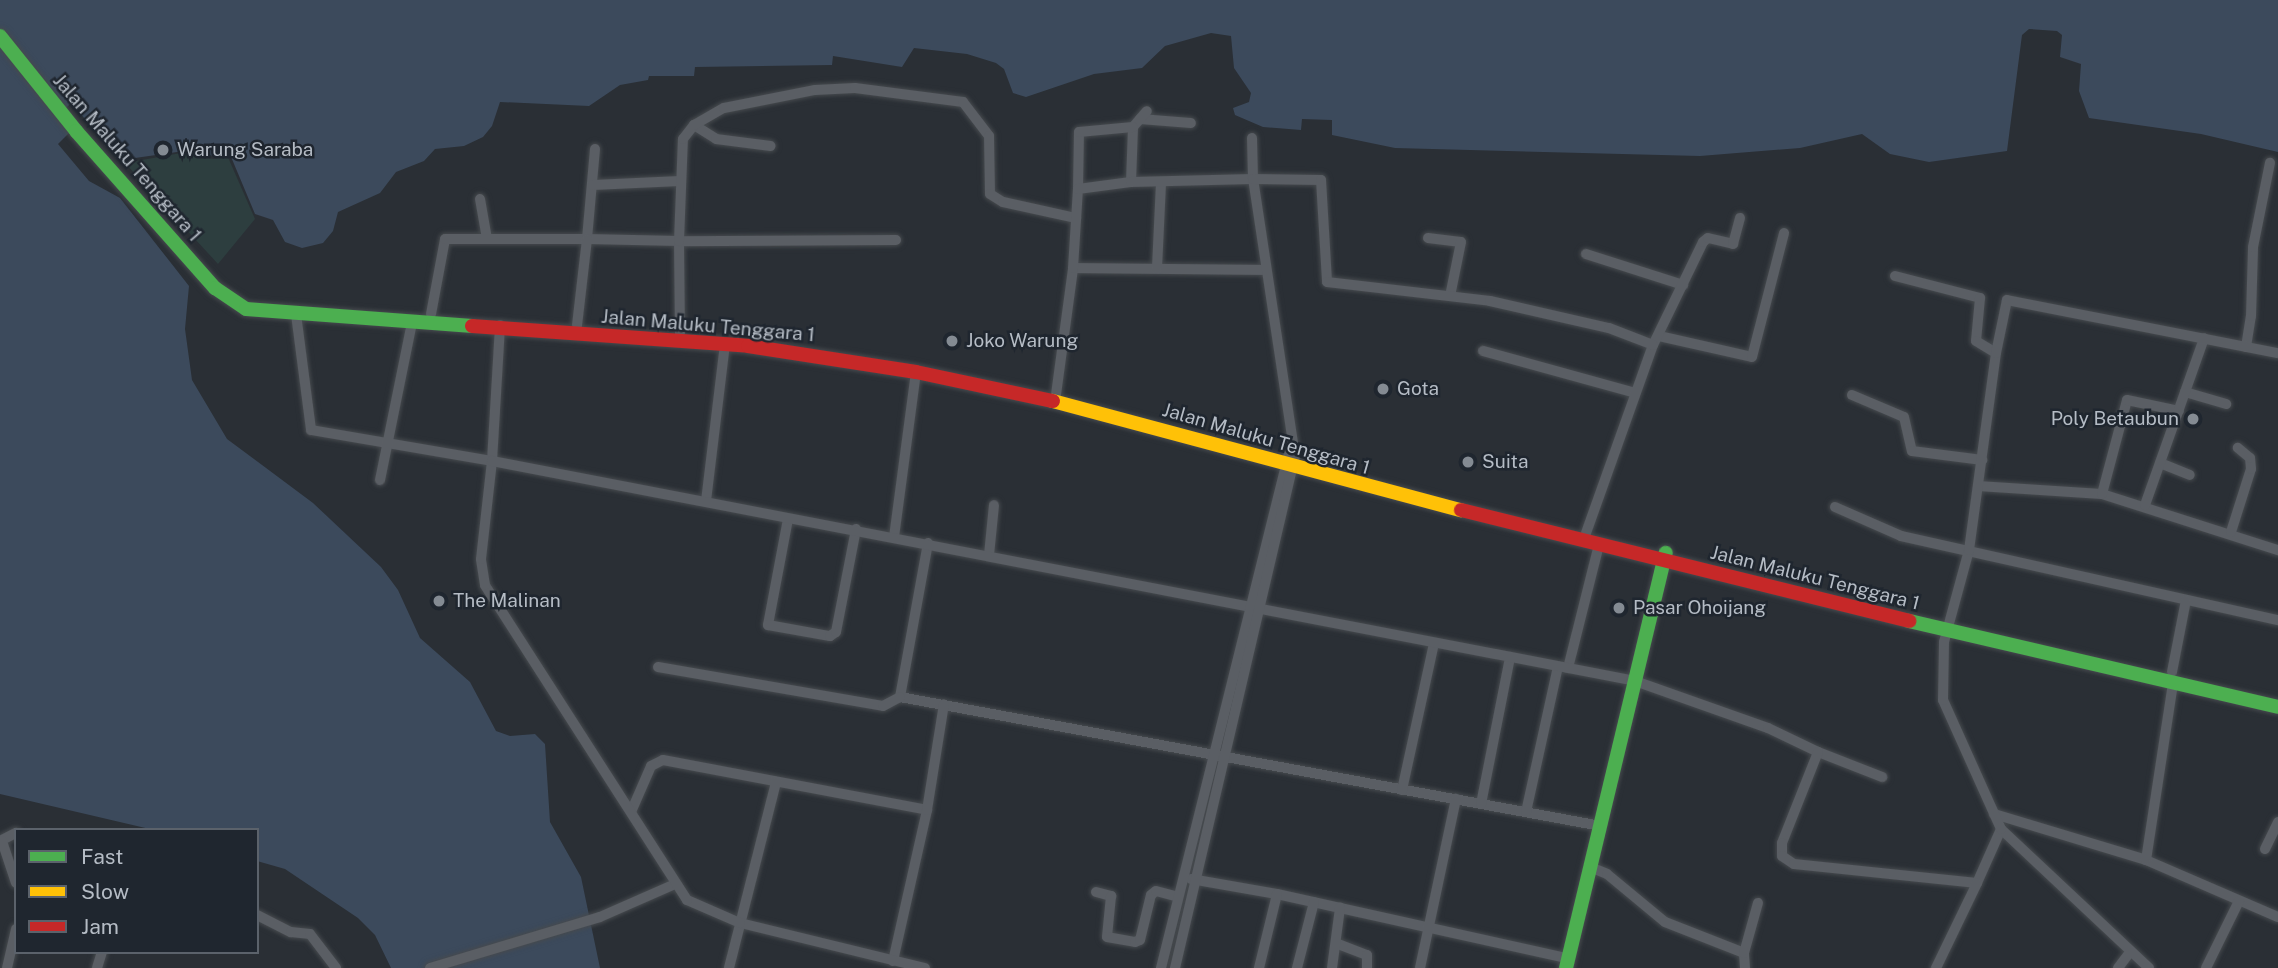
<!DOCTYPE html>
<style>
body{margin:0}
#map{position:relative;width:2278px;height:968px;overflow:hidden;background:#2a2f35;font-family:"Public Sans",sans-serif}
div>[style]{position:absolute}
.green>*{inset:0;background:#2d3e3f}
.water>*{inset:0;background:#3c4a5c}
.roads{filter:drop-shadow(0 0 2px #464a4e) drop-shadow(0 0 2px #464a4e)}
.street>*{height:10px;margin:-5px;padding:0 5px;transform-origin:5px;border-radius:5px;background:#5a5e64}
.fast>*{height:14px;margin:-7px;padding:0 7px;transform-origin:7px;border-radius:7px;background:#4caf50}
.slow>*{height:14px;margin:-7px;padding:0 7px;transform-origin:7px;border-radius:7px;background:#ffc107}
.jam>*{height:14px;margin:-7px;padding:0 7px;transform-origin:7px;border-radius:7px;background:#c62828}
.dots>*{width:19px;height:19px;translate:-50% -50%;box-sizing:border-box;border:4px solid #1f262f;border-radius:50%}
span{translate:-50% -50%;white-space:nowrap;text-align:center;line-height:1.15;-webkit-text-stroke:5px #1f262f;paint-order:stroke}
.poi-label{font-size:19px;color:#b5bcc5}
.left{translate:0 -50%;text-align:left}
.right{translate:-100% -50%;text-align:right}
.street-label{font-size:19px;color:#b5bcc5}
.legend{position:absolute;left:14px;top:828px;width:245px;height:126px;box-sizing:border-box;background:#1f262f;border:2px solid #5b626b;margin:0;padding:9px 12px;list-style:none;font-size:21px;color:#b5bcc5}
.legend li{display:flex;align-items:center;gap:14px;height:35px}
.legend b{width:35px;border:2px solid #5b626b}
</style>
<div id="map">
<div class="green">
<div style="clip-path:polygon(181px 153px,214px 159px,227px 155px,255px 219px,218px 264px,125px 163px)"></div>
</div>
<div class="water">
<div style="clip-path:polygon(0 0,2278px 0,2278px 152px,2201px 134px,2089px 118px,2079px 91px,2081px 64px,2060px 57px,2062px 35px,2057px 31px,2029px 29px,2022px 35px,2007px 151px,1929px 162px,1890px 154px,1862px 134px,1800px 148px,1700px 156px,1395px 148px,1332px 135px,1332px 120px,1302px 119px,1301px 130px,1263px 127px,1235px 115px,1233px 108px,1249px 102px,1251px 93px,1234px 68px,1231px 36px,1211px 33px,1165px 46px,1142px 68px,1094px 74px,1026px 97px,1013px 93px,1004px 69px,996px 63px,967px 54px,914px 48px,902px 67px,833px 56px,832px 65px,695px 67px,694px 76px,649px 76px,648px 80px,620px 85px,589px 106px,500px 102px,492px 126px,483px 137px,464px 146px,435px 149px,424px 161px,396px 172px,380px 193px,338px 212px,333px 231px,323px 243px,302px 248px,285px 242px,273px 220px,255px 214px,229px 152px,215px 156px,184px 151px,121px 160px,71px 103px,66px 108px,78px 124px,58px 144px,89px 181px,120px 198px,189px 286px,185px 329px,192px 380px,227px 439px,313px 503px,381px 567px,398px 590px,420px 638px,470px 682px,496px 731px,510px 736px,535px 734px,545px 744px,550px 822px,581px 877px,600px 968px,391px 968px,375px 935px,358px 918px,285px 869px,257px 861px,257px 830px,154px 830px,0 794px)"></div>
</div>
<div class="roads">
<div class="street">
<div style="left:1140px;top:119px;width:51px;rotate:4.5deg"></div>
<div style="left:694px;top:125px;width:26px;rotate:32deg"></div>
<div style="left:716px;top:139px;width:55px;rotate:7.3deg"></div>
<div style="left:595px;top:149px;width:90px;rotate:95.1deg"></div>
<div style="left:587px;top:239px;width:92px;rotate:1.2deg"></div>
<div style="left:679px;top:241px;width:92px;rotate:89.4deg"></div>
<div style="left:1131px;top:182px;width:55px;rotate:-87.9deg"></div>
<div style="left:1133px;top:127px;width:21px;rotate:-49deg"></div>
<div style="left:593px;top:185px;width:87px;rotate:-2.6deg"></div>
<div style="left:1078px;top:189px;width:57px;rotate:-89deg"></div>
<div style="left:1079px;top:132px;width:54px;rotate:-5.3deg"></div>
<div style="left:480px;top:199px;width:40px;rotate:80deg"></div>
<div style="left:1428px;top:238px;width:33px;rotate:7deg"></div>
<div style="left:1461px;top:242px;width:55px;rotate:101.5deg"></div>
<div style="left:896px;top:240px;width:217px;rotate:179.7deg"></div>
<div style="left:679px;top:241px;width:102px;rotate:-87.8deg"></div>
<div style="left:683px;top:139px;width:18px;rotate:-52deg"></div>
<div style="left:694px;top:125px;width:34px;rotate:-30deg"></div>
<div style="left:724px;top:108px;width:93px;rotate:-11.2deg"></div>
<div style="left:815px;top:90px;width:40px;rotate:-2.9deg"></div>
<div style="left:855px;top:88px;width:109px;rotate:7.4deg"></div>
<div style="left:963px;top:102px;width:43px;rotate:52.6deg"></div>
<div style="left:989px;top:136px;width:58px;rotate:89deg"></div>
<div style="left:990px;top:194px;width:15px;rotate:32deg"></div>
<div style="left:1003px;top:202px;width:75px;rotate:12.4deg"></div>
<div style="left:1586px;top:254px;width:102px;rotate:17.7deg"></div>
<div style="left:1073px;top:268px;width:193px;rotate:0.6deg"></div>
<div style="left:1157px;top:268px;width:86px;rotate:-87.3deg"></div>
<div style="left:1895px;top:276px;width:88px;rotate:14.5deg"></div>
<div style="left:1980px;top:298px;width:43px;rotate:95.3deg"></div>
<div style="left:1976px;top:341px;width:23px;rotate:31deg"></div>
<div style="left:296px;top:314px;width:117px;rotate:82.6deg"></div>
<div style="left:311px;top:430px;width:184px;rotate:9.7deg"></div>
<div style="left:492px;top:461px;width:136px;rotate:-86.6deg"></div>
<div style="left:431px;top:314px;width:76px;rotate:-79.4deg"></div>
<div style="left:445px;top:239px;width:142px"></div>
<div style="left:587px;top:239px;width:87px;rotate:96.6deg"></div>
<div style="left:1659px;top:336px;width:95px;rotate:12.7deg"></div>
<div style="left:1752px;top:357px;width:128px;rotate:-75.5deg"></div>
<div style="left:2246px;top:347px;width:31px;rotate:-81deg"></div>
<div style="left:2251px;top:316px;width:69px;rotate:-88.3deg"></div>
<div style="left:2253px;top:247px;width:86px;rotate:-78.6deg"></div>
<div style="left:1483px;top:351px;width:158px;rotate:15.4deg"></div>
<div style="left:2185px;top:392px;width:43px;rotate:16.3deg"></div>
<div style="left:1852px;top:395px;width:56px;rotate:22.9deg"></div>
<div style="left:1904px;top:417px;width:35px;rotate:77deg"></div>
<div style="left:1912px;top:451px;width:71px;rotate:7.3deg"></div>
<div style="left:1055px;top:402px;width:135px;rotate:-82.3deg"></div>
<div style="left:1073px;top:268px;width:79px;rotate:-86.4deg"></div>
<div style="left:1078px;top:189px;width:53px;rotate:-7.5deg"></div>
<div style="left:1131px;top:182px;width:122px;rotate:-1.4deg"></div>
<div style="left:1253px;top:179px;width:41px;rotate:-91.4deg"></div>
<div style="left:2160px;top:463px;width:32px;rotate:22deg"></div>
<div style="left:380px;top:480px;width:160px;rotate:-78.5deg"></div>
<div style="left:1978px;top:486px;width:124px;rotate:3.7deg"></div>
<div style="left:2102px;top:494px;width:185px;rotate:17.7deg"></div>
<div style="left:2102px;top:494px;width:97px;rotate:-75.1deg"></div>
<div style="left:2127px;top:400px;width:53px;rotate:11.9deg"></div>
<div style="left:706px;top:501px;width:158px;rotate:-83.1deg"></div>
<div style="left:2145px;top:505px;width:177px;rotate:-70.5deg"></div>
<div style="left:1835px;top:507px;width:72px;rotate:23.7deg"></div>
<div style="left:1901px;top:536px;width:386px;rotate:12.6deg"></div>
<div style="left:788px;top:519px;width:108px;rotate:100.7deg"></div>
<div style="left:768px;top:625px;width:63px;rotate:10.1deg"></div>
<div style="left:830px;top:636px;width:7px;rotate:-34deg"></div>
<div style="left:836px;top:632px;width:105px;rotate:-79deg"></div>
<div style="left:2231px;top:532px;width:66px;rotate:-72.4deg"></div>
<div style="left:2251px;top:469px;width:11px;rotate:-95deg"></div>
<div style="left:2250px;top:458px;width:16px;rotate:-140deg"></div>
<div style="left:1586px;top:533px;width:200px;rotate:-70.4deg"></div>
<div style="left:1653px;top:345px;width:114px;rotate:-64.1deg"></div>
<div style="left:1703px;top:242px;width:6px;rotate:-39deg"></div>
<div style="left:1708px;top:238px;width:26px;rotate:13deg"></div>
<div style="left:1733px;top:244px;width:27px;rotate:-75deg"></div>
<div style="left:894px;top:537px;width:166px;rotate:-82.4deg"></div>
<div style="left:928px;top:543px;width:157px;rotate:100.3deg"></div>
<div style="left:900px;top:697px;width:713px;rotate:10.43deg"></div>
<div style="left:989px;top:555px;width:50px;rotate:-84.3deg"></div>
<div style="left:658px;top:667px;width:228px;rotate:9.8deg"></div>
<div style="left:883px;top:706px;width:19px;rotate:-28deg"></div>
<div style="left:1568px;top:668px;width:127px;rotate:-75.9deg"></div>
<div style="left:2172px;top:672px;width:73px;rotate:-79deg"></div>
<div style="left:1818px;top:752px;width:69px;rotate:21.3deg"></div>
<div style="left:1402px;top:790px;width:150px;rotate:-77.7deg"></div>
<div style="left:1481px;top:804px;width:150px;rotate:-78.8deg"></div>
<div style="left:631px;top:812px;width:50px;rotate:-66.5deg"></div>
<div style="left:651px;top:766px;width:13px;rotate:-27deg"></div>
<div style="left:663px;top:760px;width:269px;rotate:10.7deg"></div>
<div style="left:1526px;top:812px;width:149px;rotate:-77.6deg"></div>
<div style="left:1994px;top:814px;width:159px;rotate:16.8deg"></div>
<div style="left:2146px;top:860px;width:144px;rotate:23.4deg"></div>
<div style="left:0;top:841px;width:18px;rotate:-27deg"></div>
<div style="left:2px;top:841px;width:44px;rotate:71.6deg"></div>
<div style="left:2265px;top:849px;width:30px;rotate:-64deg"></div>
<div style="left:2146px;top:860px;width:179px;rotate:-81.3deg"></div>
<div style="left:1590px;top:867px;width:18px;rotate:22deg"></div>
<div style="left:1607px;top:874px;width:75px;rotate:39.6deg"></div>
<div style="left:1665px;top:922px;width:85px;rotate:21.4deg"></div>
<div style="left:1191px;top:879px;width:87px;rotate:9.9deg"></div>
<div style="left:1277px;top:894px;width:299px;rotate:12.5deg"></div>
<div style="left:1096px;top:892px;width:16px;rotate:15deg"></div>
<div style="left:1111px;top:896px;width:41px;rotate:95.6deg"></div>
<div style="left:1107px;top:937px;width:28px;rotate:10deg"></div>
<div style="left:1135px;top:942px;width:5px;rotate:-22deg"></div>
<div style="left:1140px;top:940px;width:46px;rotate:-76.3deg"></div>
<div style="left:1151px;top:895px;width:6px;rotate:-39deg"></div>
<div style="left:1156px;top:891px;width:23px;rotate:15deg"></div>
<div style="left:257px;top:915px;width:38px;rotate:27deg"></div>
<div style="left:291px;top:932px;width:19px;rotate:6deg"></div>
<div style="left:310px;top:934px;width:43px;rotate:52.6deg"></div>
<div style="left:1338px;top:944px;width:31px;rotate:21deg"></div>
<div style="left:1367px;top:955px;width:13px;rotate:90deg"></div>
<div style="left:893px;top:961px;width:155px;rotate:-77.3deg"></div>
<div style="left:927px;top:810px;width:107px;rotate:-80.9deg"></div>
<div style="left:7px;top:968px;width:40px;rotate:-77deg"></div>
<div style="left:97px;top:968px;width:17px;rotate:-73deg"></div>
<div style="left:430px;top:968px;width:177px;rotate:-16.7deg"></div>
<div style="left:600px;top:917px;width:82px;rotate:-23.7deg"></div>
<div style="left:729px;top:968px;width:192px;rotate:-75.8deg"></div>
<div style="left:925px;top:968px;width:190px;rotate:-166.3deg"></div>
<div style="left:740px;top:923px;width:58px;rotate:-156.5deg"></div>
<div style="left:687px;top:900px;width:374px;rotate:-122.7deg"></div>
<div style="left:485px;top:585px;width:26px;rotate:-99deg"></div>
<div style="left:481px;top:559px;width:99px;rotate:-83.6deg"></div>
<div style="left:492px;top:461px;width:1164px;rotate:10.89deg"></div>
<div style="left:1635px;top:681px;width:141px;rotate:19.5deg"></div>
<div style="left:1768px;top:728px;width:55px;rotate:25.6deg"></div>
<div style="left:1818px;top:752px;width:98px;rotate:111.6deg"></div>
<div style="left:1782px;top:843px;width:13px;rotate:90deg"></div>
<div style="left:1782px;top:856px;width:14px;rotate:34deg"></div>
<div style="left:1794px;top:864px;width:184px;rotate:5.9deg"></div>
<div style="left:1977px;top:883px;width:59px;rotate:-66deg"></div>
<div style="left:1161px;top:968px;width:539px;rotate:-76.04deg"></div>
<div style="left:1175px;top:968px;width:526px;rotate:-76.81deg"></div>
<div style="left:1295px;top:456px;width:280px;rotate:-98.6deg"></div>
<div style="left:1253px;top:179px;width:68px;rotate:0.8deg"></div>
<div style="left:1321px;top:180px;width:102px;rotate:86.6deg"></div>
<div style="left:1327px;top:282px;width:164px;rotate:6.6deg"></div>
<div style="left:1490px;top:301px;width:122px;rotate:12.8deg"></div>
<div style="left:1609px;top:328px;width:47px;rotate:21.1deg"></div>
<div style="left:1259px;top:968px;width:76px;rotate:-76.3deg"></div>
<div style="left:1297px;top:968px;width:68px;rotate:-75.6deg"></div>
<div style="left:1332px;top:968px;width:61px;rotate:-82.4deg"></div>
<div style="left:1420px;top:968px;width:173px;rotate:-78deg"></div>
<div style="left:1745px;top:968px;width:15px;rotate:-94deg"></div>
<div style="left:1744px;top:953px;width:52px;rotate:-74.4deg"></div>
<div style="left:1936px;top:968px;width:94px;rotate:-64.2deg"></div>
<div style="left:2118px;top:968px;width:21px;rotate:-53deg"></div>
<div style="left:2149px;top:968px;width:203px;rotate:-136.8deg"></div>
<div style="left:2001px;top:829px;width:141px;rotate:-114.2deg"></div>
<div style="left:1943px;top:700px;width:58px;rotate:-89deg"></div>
<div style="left:1944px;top:642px;width:95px;rotate:-74.8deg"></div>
<div style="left:1969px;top:550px;width:199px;rotate:-82.2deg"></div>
<div style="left:1996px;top:353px;width:54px;rotate:-78.3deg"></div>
<div style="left:2007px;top:300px;width:276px;rotate:11.1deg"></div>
<div style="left:2206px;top:968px;width:75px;rotate:-63.8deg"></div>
</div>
<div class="fast">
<div style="left:0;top:36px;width:122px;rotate:51.3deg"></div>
<div style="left:76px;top:131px;width:210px;rotate:48.5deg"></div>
<div style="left:215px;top:288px;width:37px;rotate:34deg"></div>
<div style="left:246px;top:309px;width:227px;rotate:4.3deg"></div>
<div style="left:1909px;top:621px;width:379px;rotate:13.1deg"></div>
<div style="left:1566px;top:968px;width:427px;rotate:-76.5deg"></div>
</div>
<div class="slow">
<div style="left:1053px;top:401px;width:422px;rotate:15deg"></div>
</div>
<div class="jam">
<div style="left:472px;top:326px;width:277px;rotate:4.1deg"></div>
<div style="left:748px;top:346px;width:170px;rotate:8.8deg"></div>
<div style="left:916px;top:372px;width:140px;rotate:12deg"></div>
<div style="left:1461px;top:510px;width:462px;rotate:13.9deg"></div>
</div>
</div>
<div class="dots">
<div style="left:163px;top:150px;background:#848b93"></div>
<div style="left:952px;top:341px;background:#848b93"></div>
<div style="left:1383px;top:389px;background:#848b93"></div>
<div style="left:2193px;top:419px;background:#848b93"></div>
<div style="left:1468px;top:462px;background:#848b93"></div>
<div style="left:439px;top:601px;background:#848b93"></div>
<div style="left:1619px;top:608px;background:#848b93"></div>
</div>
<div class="poi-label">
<span class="left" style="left:177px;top:150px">Warung Saraba</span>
<span class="left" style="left:966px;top:341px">Joko Warung</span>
<span class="left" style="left:1397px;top:389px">Gota</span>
<span class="right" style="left:2179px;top:419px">Poly Betaubun</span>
<span class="left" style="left:1482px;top:462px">Suita</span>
<span class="left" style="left:453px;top:601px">The Malinan</span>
<span class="left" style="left:1633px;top:608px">Pasar Ohoijang</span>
</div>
<div class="street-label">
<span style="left:127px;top:158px;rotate:49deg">Jalan Maluku Tenggara 1</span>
<span style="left:708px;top:326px;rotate:5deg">Jalan Maluku Tenggara 1</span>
<span style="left:1266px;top:439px;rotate:16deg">Jalan Maluku Tenggara 1</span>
<span style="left:1815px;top:578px;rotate:14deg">Jalan Maluku Tenggara 1</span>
</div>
<ul class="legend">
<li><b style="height:9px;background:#4caf50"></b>Fast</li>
<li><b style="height:9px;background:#ffc107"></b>Slow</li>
<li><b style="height:9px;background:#c62828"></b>Jam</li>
</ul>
</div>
